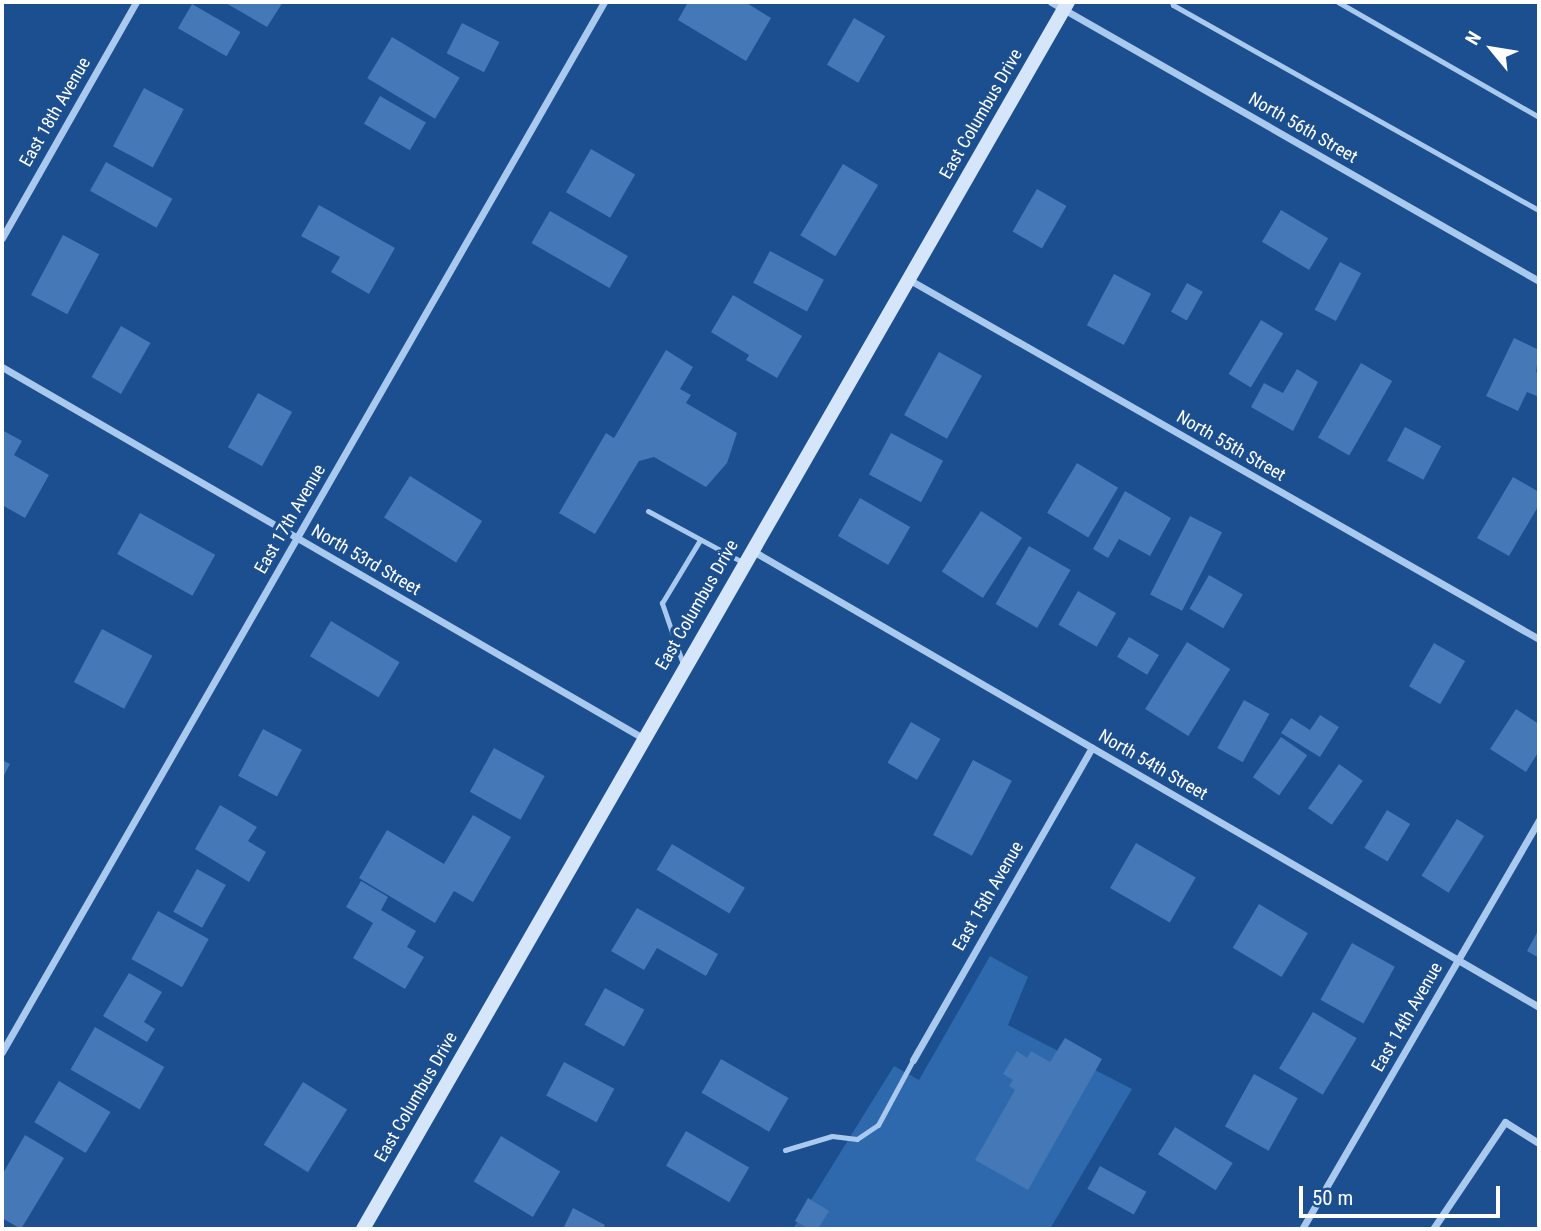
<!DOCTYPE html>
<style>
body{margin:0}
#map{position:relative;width:1541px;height:1231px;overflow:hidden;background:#1b4f8f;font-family:"Roboto Condensed",sans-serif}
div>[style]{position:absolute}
.green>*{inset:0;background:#2e69ad}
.building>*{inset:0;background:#4478b7;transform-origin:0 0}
.service>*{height:5px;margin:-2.5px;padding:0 2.5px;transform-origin:2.5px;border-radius:2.5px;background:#a9c9ee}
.minor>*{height:7px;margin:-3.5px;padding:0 3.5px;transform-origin:3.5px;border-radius:3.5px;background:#a9c9ee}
.secondary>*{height:14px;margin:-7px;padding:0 7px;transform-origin:7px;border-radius:7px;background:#d6e6fa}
span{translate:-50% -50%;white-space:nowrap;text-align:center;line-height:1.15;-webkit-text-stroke:7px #1b4f8f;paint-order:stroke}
.street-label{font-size:18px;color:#fff}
.frame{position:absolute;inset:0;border:4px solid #fff;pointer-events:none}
.north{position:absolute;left:1457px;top:14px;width:70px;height:70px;-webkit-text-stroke:5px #1b4f8f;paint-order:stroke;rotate:300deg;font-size:19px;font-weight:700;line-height:28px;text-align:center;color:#fff}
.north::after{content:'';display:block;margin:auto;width:24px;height:32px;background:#fff;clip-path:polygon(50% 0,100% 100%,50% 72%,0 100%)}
.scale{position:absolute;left:1299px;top:1186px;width:201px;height:32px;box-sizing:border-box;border:4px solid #fff;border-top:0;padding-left:9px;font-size:21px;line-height:24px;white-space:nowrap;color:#fff;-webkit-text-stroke:5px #1b4f8f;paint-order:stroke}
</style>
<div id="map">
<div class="green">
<div style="clip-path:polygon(990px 956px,1028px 977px,1008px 1025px,1132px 1089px,1050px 1229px,793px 1229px,894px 1066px,919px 1080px)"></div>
</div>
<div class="building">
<div style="clip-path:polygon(224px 2px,283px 2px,267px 27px)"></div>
<div style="clip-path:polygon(688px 2px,745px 2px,771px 18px,746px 61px,678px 20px)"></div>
<div style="left:192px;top:4px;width:56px;height:28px;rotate:30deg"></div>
<div style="left:854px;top:18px;width:36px;height:54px;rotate:30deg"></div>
<div style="left:462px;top:23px;width:42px;height:34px;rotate:27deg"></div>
<div style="left:392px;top:37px;width:79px;height:48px;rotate:31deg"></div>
<div style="left:144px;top:88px;width:45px;height:66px;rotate:28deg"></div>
<div style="left:380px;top:96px;width:53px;height:32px;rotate:30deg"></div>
<div style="left:591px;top:149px;width:51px;height:50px;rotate:30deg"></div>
<div style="left:106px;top:162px;width:76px;height:33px;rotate:29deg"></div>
<div style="left:843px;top:164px;width:41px;height:83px;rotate:31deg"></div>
<div style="left:1037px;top:189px;width:34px;height:49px;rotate:30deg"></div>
<div style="clip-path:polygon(319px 205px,395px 248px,369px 294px,331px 272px,340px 257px,301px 236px)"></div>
<div style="left:1281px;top:210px;width:55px;height:37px;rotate:31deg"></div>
<div style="left:550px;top:211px;width:90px;height:37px;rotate:30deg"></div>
<div style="left:63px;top:235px;width:41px;height:68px;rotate:28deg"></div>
<div style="left:770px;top:251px;width:61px;height:36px;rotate:28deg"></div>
<div style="left:1340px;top:262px;width:24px;height:54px;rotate:28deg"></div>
<div style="left:1114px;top:274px;width:42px;height:58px;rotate:28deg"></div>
<div style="left:1187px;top:283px;width:18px;height:33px;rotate:29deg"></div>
<div style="clip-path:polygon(733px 295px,802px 336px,777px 378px,746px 360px,749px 355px,711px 332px)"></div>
<div style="left:1261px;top:320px;width:26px;height:63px;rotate:31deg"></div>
<div style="left:121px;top:326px;width:34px;height:59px;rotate:30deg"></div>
<div style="clip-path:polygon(1514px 338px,1539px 350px,1536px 372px,1539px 373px,1539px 397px,1527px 392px,1518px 411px,1486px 396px)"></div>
<div style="clip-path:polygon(666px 350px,693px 367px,680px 389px,691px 395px,686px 403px,737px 433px,727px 463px,706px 487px,654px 457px,639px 461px,595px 534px,559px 513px,606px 433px,614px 438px)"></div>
<div style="left:939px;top:352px;width:49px;height:72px;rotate:29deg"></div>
<div style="left:1361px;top:363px;width:36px;height:86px;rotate:30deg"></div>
<div style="clip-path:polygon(1297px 369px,1318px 382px,1293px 431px,1251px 407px,1264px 383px,1283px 393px)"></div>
<div style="left:258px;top:393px;width:39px;height:62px;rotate:29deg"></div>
<div style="left:1405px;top:427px;width:41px;height:38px;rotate:28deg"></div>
<div style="clip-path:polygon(2px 430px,22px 441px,14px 455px,49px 475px,25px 518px,2px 505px)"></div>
<div style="left:891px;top:433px;width:59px;height:47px;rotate:28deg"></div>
<div style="left:1077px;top:463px;width:48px;height:58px;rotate:31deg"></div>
<div style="left:410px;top:476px;width:85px;height:49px;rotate:32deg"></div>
<div style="clip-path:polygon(1513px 477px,1539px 492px,1539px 505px,1509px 556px,1477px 538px)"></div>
<div style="clip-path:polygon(1125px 491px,1171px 518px,1150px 556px,1119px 539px,1108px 558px,1093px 549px)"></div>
<div style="left:860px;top:498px;width:58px;height:44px;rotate:30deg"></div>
<div style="left:981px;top:511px;width:49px;height:72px;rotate:33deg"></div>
<div style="left:140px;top:513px;width:86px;height:47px;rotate:29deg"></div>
<div style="left:1190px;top:516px;width:36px;height:88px;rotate:27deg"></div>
<div style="left:1029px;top:546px;width:48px;height:67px;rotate:30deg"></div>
<div style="left:1209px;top:575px;width:39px;height:39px;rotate:30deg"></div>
<div style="left:1078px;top:591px;width:44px;height:39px;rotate:30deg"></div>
<div style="left:331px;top:621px;width:80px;height:41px;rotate:31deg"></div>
<div style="left:102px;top:629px;width:57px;height:60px;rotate:28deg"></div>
<div style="left:1129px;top:637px;width:35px;height:23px;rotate:31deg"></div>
<div style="left:1187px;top:642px;width:51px;height:79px;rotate:32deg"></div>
<div style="left:1434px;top:643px;width:36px;height:50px;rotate:30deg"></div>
<div style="left:1244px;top:700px;width:29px;height:55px;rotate:29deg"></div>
<div style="clip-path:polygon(1516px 709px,1539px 724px,1539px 751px,1526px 772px,1490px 749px)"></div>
<div style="clip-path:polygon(1320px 715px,1339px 727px,1320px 757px,1281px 733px,1291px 718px,1310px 730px)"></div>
<div style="left:911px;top:722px;width:34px;height:47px;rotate:30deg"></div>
<div style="left:263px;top:729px;width:44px;height:53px;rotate:28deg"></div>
<div style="left:1281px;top:737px;width:32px;height:49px;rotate:35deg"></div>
<div style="left:494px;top:748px;width:58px;height:50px;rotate:29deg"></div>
<div style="clip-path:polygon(2px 760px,10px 764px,2px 779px)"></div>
<div style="left:973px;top:760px;width:44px;height:85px;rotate:28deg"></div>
<div style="left:1339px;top:764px;width:29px;height:54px;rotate:35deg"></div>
<div style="clip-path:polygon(220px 805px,257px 827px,248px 841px,266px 852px,249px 882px,195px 849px)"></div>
<div style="left:1387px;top:810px;width:27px;height:44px;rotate:31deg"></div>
<div style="clip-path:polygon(473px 815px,511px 837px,473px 902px,454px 891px,435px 923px,359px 878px,387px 830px,444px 864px)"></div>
<div style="left:1457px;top:819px;width:32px;height:67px;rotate:32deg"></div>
<div style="left:1136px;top:843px;width:69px;height:52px;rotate:30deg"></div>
<div style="left:672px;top:844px;width:85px;height:30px;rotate:31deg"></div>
<div style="left:197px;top:869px;width:33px;height:49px;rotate:29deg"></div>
<div style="clip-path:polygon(361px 881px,388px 897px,381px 910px,416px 931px,407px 947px,424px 957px,405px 989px,353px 958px,373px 923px,346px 907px)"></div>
<div style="left:1259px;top:904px;width:57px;height:51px;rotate:31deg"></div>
<div style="clip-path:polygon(637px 908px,718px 954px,706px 976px,657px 948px,644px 970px,611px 951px)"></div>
<div style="left:158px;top:911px;width:58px;height:55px;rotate:29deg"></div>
<div style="clip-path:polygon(1539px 929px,1539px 958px,1527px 951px)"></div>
<div style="left:1352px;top:943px;width:49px;height:65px;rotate:29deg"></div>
<div style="clip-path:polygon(129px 973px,162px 992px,144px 1022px,155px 1029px,147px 1042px,103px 1016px)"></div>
<div style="left:605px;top:988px;width:45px;height:42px;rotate:29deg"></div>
<div style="left:1313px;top:1012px;width:51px;height:66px;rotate:31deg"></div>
<div style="left:95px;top:1027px;width:80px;height:49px;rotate:30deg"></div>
<div style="clip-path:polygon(1065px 1038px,1102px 1059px,1028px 1190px,975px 1160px,1015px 1090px,1009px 1086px,1013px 1080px,1003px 1074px,1017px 1051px,1027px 1058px,1031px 1051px,1050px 1062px)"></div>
<div style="left:721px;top:1059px;width:78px;height:39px;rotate:30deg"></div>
<div style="left:564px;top:1062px;width:57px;height:38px;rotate:28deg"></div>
<div style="left:1254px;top:1074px;width:50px;height:60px;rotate:29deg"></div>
<div style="left:59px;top:1081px;width:60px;height:48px;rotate:31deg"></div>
<div style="left:303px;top:1082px;width:52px;height:74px;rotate:32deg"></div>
<div style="left:1175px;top:1127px;width:68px;height:32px;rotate:32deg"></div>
<div style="left:686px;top:1131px;width:73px;height:40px;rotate:30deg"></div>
<div style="clip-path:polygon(25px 1135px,64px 1158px,21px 1229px,2px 1218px,2px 1175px)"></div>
<div style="left:501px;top:1136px;width:69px;height:53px;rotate:31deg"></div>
<div style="left:1100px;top:1166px;width:53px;height:26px;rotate:29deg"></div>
<div style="clip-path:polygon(808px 1198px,829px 1211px,818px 1229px,804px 1229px,806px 1227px,795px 1221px)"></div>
<div style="clip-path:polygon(573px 1208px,605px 1225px,603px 1229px,563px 1229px)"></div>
</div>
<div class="service">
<div style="left:1172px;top:2px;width:3px;rotate:72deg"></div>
<div style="left:1173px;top:5px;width:420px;rotate:29.3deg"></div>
<div style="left:1338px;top:2px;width:232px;rotate:29.8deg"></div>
<div style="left:648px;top:511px;width:109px;rotate:28.4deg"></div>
<div style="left:684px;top:667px;width:68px;rotate:-109deg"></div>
<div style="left:662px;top:603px;width:74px;rotate:-58.9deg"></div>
<div style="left:785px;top:1150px;width:49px;rotate:-16.6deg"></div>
<div style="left:832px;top:1136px;width:25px;rotate:7deg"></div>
<div style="left:857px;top:1139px;width:25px;rotate:-34deg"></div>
<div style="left:878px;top:1125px;width:74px;rotate:-61.7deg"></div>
</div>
<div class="minor">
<div style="left:1051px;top:2px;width:562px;rotate:29.76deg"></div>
<div style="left:2px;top:238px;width:271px;rotate:-60.4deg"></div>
<div style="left:908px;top:279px;width:726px;rotate:29.71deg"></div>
<div style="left:2px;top:367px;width:741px;rotate:30.06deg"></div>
<div style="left:753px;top:551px;width:909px;rotate:30.12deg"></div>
<div style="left:2px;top:1052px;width:1210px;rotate:-60.17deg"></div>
<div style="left:913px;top:1060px;width:360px;rotate:-60.2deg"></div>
<div style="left:1302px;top:1229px;width:473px;rotate:-59.9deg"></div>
<div style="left:1433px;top:1229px;width:129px;rotate:-56.1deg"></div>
<div style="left:1505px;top:1122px;width:40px;rotate:32deg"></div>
</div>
<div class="secondary">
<div style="left:363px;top:1229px;width:1415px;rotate:-60.12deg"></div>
</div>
<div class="street-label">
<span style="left:55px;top:112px;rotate:-60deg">East 18th Avenue</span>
<span style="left:981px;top:114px;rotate:-60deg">East Columbus Drive</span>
<span style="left:1303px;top:128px;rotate:30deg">North 56th Street</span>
<span style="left:1231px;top:446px;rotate:30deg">North 55th Street</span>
<span style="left:290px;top:519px;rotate:-60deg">East 17th Avenue</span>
<span style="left:366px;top:560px;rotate:30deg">North 53rd Street</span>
<span style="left:697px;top:605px;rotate:-60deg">East Columbus Drive</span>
<span style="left:1153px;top:765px;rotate:30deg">North 54th Street</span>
<span style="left:988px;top:896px;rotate:-60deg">East 15th Avenue</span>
<span style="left:1407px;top:1017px;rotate:-60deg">East 14th Avenue</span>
<span style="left:416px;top:1097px;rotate:-60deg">East Columbus Drive</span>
</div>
<div class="frame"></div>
<div class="north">N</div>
<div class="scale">50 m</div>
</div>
